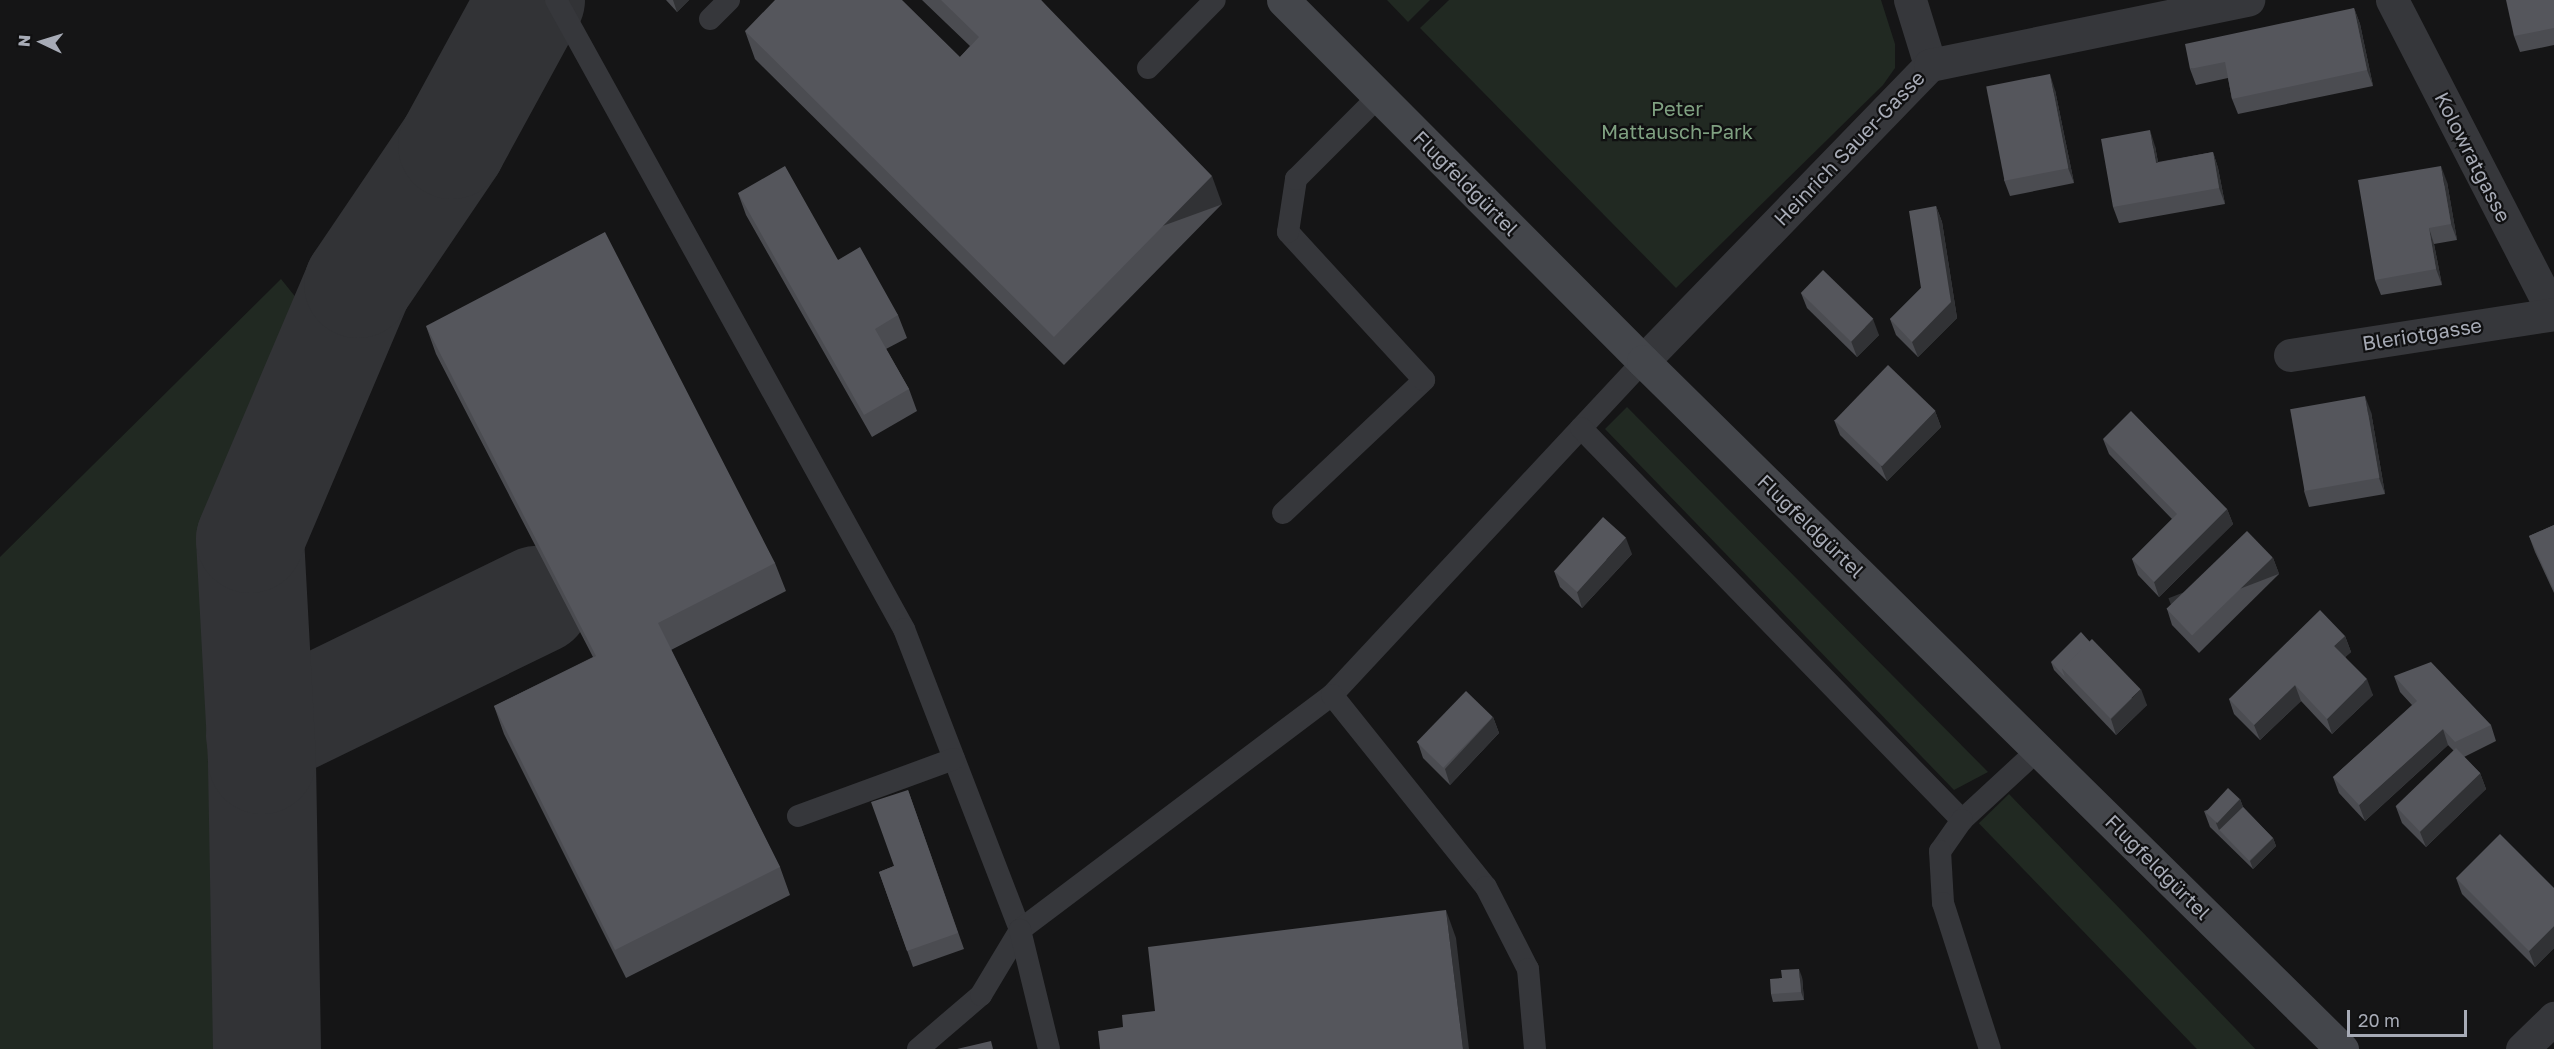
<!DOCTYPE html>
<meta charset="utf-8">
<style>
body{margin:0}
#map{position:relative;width:2554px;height:1049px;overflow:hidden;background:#151516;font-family:"Golos Text",sans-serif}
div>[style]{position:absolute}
.green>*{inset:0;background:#212922;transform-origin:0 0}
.taxiway>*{height:108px;margin:-54px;padding:0 54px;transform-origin:54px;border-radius:54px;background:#323336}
.lane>*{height:22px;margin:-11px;padding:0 11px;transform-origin:11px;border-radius:11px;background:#36373b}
.street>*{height:33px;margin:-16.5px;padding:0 16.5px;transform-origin:16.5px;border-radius:16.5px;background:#36373b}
.secondary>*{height:33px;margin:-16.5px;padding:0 16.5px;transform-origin:16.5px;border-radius:16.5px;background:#44464b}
.wall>*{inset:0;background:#4b4c51}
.shaded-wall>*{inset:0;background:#313235;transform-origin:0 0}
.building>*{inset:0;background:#55565c;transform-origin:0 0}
span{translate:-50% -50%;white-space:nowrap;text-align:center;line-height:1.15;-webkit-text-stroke:4.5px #101011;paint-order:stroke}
.park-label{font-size:20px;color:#7fa081}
.street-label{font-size:20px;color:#a7abb6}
.north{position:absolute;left:12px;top:12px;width:60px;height:60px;-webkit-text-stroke:4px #101011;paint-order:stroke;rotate:274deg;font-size:16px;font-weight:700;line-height:24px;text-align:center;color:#a7abb6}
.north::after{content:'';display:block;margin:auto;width:21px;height:27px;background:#a7abb6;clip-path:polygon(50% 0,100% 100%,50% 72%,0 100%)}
.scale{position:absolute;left:2347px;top:1010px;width:120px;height:27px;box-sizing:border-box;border:3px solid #a7abb6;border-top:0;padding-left:8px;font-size:18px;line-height:21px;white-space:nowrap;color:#a7abb6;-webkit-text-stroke:4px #101011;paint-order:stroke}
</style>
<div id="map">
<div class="green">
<div style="clip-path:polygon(1387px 0,1430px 0,1408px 22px)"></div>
<div style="clip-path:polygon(1449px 0,1881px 0,1895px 44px,1895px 68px,1883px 85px,1676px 288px,1420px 28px)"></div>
<div style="clip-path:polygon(281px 279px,322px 330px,227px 532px,242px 1049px,0 1049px,0 557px)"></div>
<div style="clip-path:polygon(1627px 407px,1988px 772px,1954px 790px,1605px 429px)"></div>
<div style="left:2009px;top:794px;width:356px;height:42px;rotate:46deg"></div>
</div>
<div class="taxiway">
<div style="left:260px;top:735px;width:308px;rotate:-26deg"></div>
<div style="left:267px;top:1049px;width:289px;rotate:-91deg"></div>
<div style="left:262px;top:760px;width:221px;rotate:-93.1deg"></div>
<div style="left:250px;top:539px;width:277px;rotate:-67deg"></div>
<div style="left:358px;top:284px;width:168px;rotate:-55.9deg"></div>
<div style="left:452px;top:145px;width:165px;rotate:-61.4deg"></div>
</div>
<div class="lane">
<div style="left:556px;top:0;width:719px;rotate:61.05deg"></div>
<div style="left:904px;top:629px;width:323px;rotate:68.9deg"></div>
<div style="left:1020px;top:930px;width:391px;rotate:-37deg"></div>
<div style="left:1332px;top:695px;width:456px;rotate:-47deg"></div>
<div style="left:710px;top:19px;width:27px;rotate:-45deg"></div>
<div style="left:1148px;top:68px;width:95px;rotate:-45.4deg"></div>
<div style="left:1581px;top:428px;width:547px;rotate:45.82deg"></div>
<div style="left:1962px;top:820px;width:105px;rotate:-42.7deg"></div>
<div style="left:1283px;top:513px;width:194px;rotate:-43.3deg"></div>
<div style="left:1424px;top:380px;width:201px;rotate:-132.6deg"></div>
<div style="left:1288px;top:232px;width:54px;rotate:-81.4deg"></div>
<div style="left:1296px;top:179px;width:117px;rotate:-45deg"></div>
<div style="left:1332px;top:695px;width:246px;rotate:51.3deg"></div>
<div style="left:1486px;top:887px;width:92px;rotate:62.9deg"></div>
<div style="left:1528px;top:969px;width:80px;rotate:85deg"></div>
<div style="left:798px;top:816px;width:166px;rotate:-20.1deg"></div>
<div style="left:1962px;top:820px;width:38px;rotate:125deg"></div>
<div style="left:1940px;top:851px;width:52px;rotate:86.7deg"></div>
<div style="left:1943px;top:903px;width:153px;rotate:72.2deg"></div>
<div style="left:918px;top:1049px;width:83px;rotate:-40.6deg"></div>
<div style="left:981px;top:995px;width:76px;rotate:-59deg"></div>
<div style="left:1020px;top:930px;width:122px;rotate:76.3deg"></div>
</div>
<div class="street">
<div style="left:1910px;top:0;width:68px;rotate:72.9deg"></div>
<div style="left:2392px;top:0;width:353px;rotate:62.7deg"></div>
<div style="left:2290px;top:355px;width:267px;rotate:-8.8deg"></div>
<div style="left:1643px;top:361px;width:412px;rotate:-45.9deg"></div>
<div style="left:1930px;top:65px;width:325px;rotate:-11.6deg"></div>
<div style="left:2522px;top:1049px;width:45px;rotate:-44.1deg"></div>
</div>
<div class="secondary">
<div style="left:1283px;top:0;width:510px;rotate:45.08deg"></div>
<div style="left:1643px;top:361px;width:981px;rotate:44.55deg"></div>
</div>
<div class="wall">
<div style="clip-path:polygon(666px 0,689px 0,677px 12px)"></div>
<div style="clip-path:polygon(922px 0,1041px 0,1222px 204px,1064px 365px,755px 59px,745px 31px,960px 57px,970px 46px)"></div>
<div style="clip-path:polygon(2554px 0,2554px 45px,2520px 52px,2514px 36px)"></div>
<div style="clip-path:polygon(2354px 8px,2360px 24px,2373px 86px,2238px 114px,2232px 99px,2228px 78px,2196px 85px,2190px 69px)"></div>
<div style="clip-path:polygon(2055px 90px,2074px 183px,2010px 196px,2004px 180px)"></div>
<div style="clip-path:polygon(2155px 146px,2158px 162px,2213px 152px,2218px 168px,2225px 204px,2119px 223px,2113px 207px)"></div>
<div style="clip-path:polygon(2447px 182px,2457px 240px,2434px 244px,2442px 285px,2381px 295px,2375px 280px)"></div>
<div style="clip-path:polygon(738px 193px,838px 260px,898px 315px,907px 338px,886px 349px,909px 389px,917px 411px,872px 437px,746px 215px)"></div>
<div style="clip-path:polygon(1936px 206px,1942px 222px,1957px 318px,1918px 357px,1896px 335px,1890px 319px,1921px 288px)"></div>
<div style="clip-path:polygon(1801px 293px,1879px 335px,1857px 357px,1807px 308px)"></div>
<div style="clip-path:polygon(426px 326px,775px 563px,786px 591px,671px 650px,780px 867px,790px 895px,626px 978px,504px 734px,494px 706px,593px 657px,436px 354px)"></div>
<div style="clip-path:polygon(1935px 411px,1941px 427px,1887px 481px,1840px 435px,1834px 420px)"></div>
<div style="clip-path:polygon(2371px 412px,2385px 494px,2309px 507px,2304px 491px)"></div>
<div style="clip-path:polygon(2103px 439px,2227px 509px,2233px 524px,2159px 597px,2138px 575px,2132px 559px,2172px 519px,2109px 454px)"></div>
<div style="clip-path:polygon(2554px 525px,2554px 593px,2535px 552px,2529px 536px)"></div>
<div style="clip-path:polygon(1632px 554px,1582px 608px,1560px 587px,1554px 571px)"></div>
<div style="clip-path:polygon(2273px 558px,2279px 574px,2199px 653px,2172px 625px,2167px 609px)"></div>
<div style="clip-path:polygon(2345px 636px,2351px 652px,2345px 657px,2373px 695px,2332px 734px,2301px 701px,2260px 740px,2234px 714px,2229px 699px)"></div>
<div style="clip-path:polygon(2051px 662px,2147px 705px,2116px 735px,2054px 670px)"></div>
<div style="clip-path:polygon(2394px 676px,2491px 725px,2496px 741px,2464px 757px,2480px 773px,2486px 789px,2426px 847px,2402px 823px,2396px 807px,2454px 751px,2448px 745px,2365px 821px,2339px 793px,2333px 777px,2412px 705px,2400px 692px)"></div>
<div style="clip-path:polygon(1493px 717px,1499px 733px,1450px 785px,1423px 758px,1418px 743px)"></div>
<div style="clip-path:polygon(908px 790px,964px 949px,913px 967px,879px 872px,894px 866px)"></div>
<div style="clip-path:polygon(2240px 799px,2243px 807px,2273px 838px,2276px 846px,2253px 869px,2210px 827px,2204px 811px)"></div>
<div style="clip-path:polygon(2456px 878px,2554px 888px,2554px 948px,2535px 967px,2462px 894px)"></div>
<div style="clip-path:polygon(1802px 977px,1804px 1000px,1773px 1002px,1771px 994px)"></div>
</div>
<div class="shaded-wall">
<div style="clip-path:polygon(673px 0,689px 0,677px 12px)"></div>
<div style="clip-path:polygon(2354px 8px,2360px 24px,2373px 86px,2367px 70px)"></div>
<div style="clip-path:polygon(2050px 74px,2055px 90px,2074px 183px,2068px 168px)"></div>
<div style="clip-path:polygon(2150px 130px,2155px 146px,2161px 179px,2156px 163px)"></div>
<div style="clip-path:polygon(2213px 152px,2218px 168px,2225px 204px,2219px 188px)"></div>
<div style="clip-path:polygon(2441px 166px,2447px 182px,2457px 240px,2451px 224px)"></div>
<div style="left:1212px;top:176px;width:30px;height:226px;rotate:70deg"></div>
<div style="clip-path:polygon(1936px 206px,1942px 222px,1957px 318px,1918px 357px,1912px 342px)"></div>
<div style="clip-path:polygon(2429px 228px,2434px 244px,2442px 285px,2436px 269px)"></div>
<div style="clip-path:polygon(1873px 319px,1879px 335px,1857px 357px,1851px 341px)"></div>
<div style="clip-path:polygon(2365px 396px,2371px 412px,2385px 494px,2379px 478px)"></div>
<div style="clip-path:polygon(1935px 411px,1941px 427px,1887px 481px,1881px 466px)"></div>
<div style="clip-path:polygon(2227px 509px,2233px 524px,2159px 597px,2154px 582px)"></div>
<div style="clip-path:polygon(1626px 538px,1632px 554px,1582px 608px,1577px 592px)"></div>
<div style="left:2273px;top:558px;width:17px;height:112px;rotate:69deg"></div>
<div style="clip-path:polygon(2345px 636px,2351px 652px,2340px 662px,2334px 646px)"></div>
<div style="clip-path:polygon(2367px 679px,2373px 695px,2332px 734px,2327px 719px)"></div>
<div style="clip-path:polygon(2295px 685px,2301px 701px,2260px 740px,2254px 725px)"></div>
<div style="clip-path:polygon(2141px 689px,2147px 705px,2116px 735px,2111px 719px)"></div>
<div style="clip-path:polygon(1493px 717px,1499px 733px,1450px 785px,1445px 769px)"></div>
<div style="clip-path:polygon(2443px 729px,2448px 745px,2365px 821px,2359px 805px)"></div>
<div style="clip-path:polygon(2480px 773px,2486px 789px,2426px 847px,2420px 832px)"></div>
<div style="clip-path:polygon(2240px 799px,2246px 815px,2219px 830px,2216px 823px)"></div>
<div style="clip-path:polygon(2273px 838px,2276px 846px,2253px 869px,2250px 861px)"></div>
<div style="clip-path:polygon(1446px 910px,1456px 938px,1469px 1049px,1463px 1049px)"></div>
<div style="clip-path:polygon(2554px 926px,2554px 948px,2535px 967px,2529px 951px)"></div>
<div style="clip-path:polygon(1799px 969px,1802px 977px,1804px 1000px,1801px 992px)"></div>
</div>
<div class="building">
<div style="clip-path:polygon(775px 0,902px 0,960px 57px,979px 37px,941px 0,1041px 0,1212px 176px,1054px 337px,745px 31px)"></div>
<div style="clip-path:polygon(2506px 0,2554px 0,2554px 28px,2514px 36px)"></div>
<div style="clip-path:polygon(2354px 8px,2367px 70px,2232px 99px,2225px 62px,2190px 69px,2185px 44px)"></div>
<div style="left:2050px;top:74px;width:96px;height:65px;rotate:79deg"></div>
<div style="clip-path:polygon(2150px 130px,2156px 163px,2213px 152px,2219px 188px,2113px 207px,2101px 139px)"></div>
<div style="clip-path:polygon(785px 166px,838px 260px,860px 247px,898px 315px,875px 329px,909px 389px,864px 415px,738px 193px)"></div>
<div style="clip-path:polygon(2441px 166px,2451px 224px,2429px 228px,2436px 269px,2375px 280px,2358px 180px)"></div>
<div style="clip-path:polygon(1936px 206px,1951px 302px,1912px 342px,1890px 319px,1921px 288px,1909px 211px)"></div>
<div style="clip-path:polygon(605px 232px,775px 563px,658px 623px,780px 867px,615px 950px,494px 706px,596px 656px,426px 326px)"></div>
<div style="left:1823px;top:270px;width:70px;height:32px;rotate:44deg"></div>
<div style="left:1888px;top:365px;width:66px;height:77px;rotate:44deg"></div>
<div style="left:2365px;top:396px;width:83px;height:76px;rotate:80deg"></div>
<div style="clip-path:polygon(2131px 411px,2227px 509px,2154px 582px,2132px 559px,2177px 514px,2103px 439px)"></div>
<div style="left:1603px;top:517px;width:31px;height:73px;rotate:42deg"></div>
<div style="clip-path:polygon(2554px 525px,2554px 590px,2529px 536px)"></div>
<div style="left:2247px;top:531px;width:37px;height:112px;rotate:46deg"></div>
<div style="clip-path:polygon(2320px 610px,2345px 636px,2334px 646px,2367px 679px,2327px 719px,2295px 685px,2254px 725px,2229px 699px)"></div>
<div style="clip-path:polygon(2081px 632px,2090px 642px,2062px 669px,2065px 677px,2051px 662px)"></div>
<div style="left:2092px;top:639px;width:70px;height:42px;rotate:46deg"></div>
<div style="clip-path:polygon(2431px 662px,2491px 725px,2455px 742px,2443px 729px,2359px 805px,2333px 777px,2417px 701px,2394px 676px)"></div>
<div style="left:1466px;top:691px;width:37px;height:71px;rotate:44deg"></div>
<div style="left:2456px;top:748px;width:35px;height:84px;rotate:46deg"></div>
<div style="left:2228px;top:788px;width:16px;height:33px;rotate:43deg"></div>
<div style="clip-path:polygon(908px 790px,958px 933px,907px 951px,879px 872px,894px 866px,871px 802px)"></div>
<div style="left:2243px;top:807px;width:43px;height:33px;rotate:46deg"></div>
<div style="clip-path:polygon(2500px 834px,2554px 888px,2554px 926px,2529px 951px,2456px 878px)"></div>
<div style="clip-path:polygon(1446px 910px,1463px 1049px,1100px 1049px,1098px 1031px,1123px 1027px,1122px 1015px,1155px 1011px,1148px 947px)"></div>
<div style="clip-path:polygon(1799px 969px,1801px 992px,1771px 994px,1770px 979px,1782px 978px,1781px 970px)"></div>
<div style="clip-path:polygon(991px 1041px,993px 1049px,957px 1049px)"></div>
</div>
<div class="park-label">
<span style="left:1677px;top:120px">Peter<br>Mattausch-Park</span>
</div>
<div class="street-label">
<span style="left:1849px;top:148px;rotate:-46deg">Heinrich Sauer-Gasse</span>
<span style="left:2473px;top:157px;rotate:63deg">Kolowratgasse</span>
<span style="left:1466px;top:183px;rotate:45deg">Flugfeldgürtel</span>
<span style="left:2422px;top:334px;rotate:-9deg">Bleriotgasse</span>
<span style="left:1811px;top:526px;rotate:44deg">Flugfeldgürtel</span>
<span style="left:2158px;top:867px;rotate:45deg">Flugfeldgürtel</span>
</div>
<div class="north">N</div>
<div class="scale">20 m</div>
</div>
